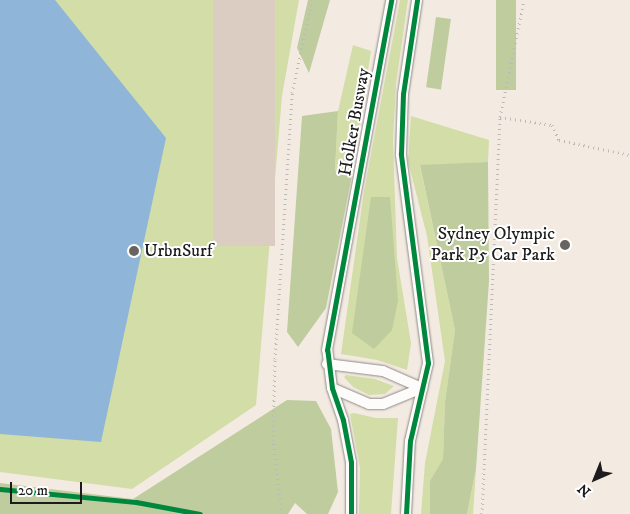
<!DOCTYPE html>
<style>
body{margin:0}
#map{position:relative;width:630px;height:514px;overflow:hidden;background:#f3ebe2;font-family:"IM FELL DW Pica",serif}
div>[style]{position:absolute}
.green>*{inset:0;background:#d3dda7}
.forest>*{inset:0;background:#becc9e;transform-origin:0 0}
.water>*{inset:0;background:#8fb6d8}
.building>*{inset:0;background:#dbcdc2;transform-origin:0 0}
.path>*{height:3px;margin-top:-1.5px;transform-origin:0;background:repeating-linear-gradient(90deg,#bbbab8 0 1px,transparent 0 5px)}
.roads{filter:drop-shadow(0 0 1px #8e8a86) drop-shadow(0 0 1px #8e8a86)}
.lane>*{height:10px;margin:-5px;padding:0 5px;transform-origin:5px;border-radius:5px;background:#fdfcfb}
.cycleway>*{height:5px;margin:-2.5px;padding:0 2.5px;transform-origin:2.5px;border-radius:2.5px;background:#00873e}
.dots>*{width:14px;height:14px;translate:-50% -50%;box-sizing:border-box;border:2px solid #fff;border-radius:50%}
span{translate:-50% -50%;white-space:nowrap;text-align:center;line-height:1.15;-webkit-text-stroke:4px #fff;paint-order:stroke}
.street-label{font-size:18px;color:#1c1c1c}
.poi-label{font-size:18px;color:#1c1c1c}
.right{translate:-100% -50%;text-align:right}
.left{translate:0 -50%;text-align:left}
.north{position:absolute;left:570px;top:454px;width:50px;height:50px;-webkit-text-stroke:4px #fff;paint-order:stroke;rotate:224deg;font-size:14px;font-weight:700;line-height:20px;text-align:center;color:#1c1c1c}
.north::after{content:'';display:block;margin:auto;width:18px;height:22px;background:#1c1c1c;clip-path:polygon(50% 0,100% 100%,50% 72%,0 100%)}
.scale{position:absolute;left:10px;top:482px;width:72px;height:22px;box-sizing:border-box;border:2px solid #1c1c1c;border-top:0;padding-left:6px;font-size:15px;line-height:18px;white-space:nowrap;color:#1c1c1c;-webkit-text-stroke:4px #fff;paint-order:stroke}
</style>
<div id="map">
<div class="green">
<div style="clip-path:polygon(0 0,299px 0,282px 96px,256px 405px,132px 489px,0 472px)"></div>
<div style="clip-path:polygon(400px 0,408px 0,396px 84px,393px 141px,397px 258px,411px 343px,407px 370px,377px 360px,341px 354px,364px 191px)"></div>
<div style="clip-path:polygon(353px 45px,371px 51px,352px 175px,335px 171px,338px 111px)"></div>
<div style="clip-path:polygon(411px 116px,489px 140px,488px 162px,420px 166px,455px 330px,445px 402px,443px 460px,430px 481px,430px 514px,421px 514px,425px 463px,445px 361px,427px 236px,408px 161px)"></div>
<div style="clip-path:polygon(346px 375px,375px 379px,394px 386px,385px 394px,369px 395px,353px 387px,344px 377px)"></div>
<div style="clip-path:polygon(354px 413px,376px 418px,398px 418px,391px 514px,359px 514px,360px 468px,350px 414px)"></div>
<div style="clip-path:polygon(476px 469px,473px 514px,467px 514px)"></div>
</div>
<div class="forest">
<div style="clip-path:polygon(308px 0,330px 0,309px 73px,297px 48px)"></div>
<div style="left:496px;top:0;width:20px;height:90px"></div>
<div style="left:436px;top:17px;width:15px;height:71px;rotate:8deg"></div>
<div style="clip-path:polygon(338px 111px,335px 171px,352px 175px,326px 308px,298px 347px,287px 332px,302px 116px)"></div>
<div style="clip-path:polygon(488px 162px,489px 281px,476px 469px,467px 514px,430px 514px,430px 481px,443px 459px,445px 402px,455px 330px,420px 165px)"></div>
<div style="clip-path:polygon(371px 197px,390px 197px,398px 301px,392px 330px,374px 349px,352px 333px)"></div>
<div style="clip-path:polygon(287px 400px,316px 401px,331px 429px,338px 492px,328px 514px,307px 514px,295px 503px,288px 514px,0 514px,0 483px,133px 499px)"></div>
</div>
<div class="water">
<div style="clip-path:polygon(0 0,55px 0,166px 138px,101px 442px,0 434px)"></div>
</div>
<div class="building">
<div style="left:213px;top:0;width:62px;height:246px"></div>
</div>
<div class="path">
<div style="left:500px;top:117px;width:53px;rotate:8.7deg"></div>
<div style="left:552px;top:125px;width:17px;rotate:65deg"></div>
<div style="left:559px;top:140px;width:73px;rotate:11.9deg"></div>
<div style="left:282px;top:514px;width:74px;rotate:-97deg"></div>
<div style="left:273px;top:441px;width:82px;rotate:-88.6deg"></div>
<div style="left:275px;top:359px;width:267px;rotate:-86.3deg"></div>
<div style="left:292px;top:93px;width:95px;rotate:-77.9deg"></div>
<div style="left:482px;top:514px;width:397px;rotate:-87.4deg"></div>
<div style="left:500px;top:117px;width:119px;rotate:-78.4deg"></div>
</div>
<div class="roads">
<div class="lane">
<div style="left:327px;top:364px;width:56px;rotate:7.1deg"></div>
<div style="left:383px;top:371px;width:43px;rotate:23.6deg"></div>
<div style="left:332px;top:388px;width:40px;rotate:23.4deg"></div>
<div style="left:369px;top:404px;width:14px"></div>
<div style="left:383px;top:404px;width:42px;rotate:-22.3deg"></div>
<div style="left:351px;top:514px;width:52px;rotate:-90deg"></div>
<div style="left:351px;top:462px;width:43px;rotate:-100.8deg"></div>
<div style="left:343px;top:420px;width:34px;rotate:-109deg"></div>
<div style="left:332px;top:388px;width:38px;rotate:-97deg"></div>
<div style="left:327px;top:350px;width:356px;rotate:-79.6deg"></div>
<div style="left:406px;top:514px;width:73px;rotate:-86.9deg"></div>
<div style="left:410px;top:441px;width:80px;rotate:-77deg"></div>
<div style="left:428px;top:363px;width:211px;rotate:-97.4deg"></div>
<div style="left:401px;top:154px;width:60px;rotate:-88.1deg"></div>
<div style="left:403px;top:94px;width:95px;rotate:-81.5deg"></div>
</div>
</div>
<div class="cycleway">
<div style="left:0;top:489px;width:137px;rotate:5.5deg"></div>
<div style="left:136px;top:502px;width:65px;rotate:10.6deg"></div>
<div style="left:351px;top:514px;width:52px;rotate:-90deg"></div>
<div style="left:351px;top:462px;width:43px;rotate:-100.8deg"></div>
<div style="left:343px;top:420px;width:34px;rotate:-109deg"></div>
<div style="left:332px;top:388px;width:38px;rotate:-97deg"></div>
<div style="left:327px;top:350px;width:356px;rotate:-79.6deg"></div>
<div style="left:406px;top:514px;width:73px;rotate:-86.9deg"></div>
<div style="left:410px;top:441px;width:80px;rotate:-77deg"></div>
<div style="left:428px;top:363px;width:211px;rotate:-97.4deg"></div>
<div style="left:401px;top:154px;width:60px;rotate:-88.1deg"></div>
<div style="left:403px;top:94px;width:95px;rotate:-81.5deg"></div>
</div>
<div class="dots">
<div style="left:565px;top:245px;background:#676461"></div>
<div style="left:134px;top:251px;background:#676461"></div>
</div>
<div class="street-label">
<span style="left:355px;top:122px;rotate:-80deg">Holker Busway</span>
</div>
<div class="poi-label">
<span class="right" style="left:555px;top:245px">Sydney Olympic<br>Park P5 Car Park</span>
<span class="left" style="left:144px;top:251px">UrbnSurf</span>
</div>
<div class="north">N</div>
<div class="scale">20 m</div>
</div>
